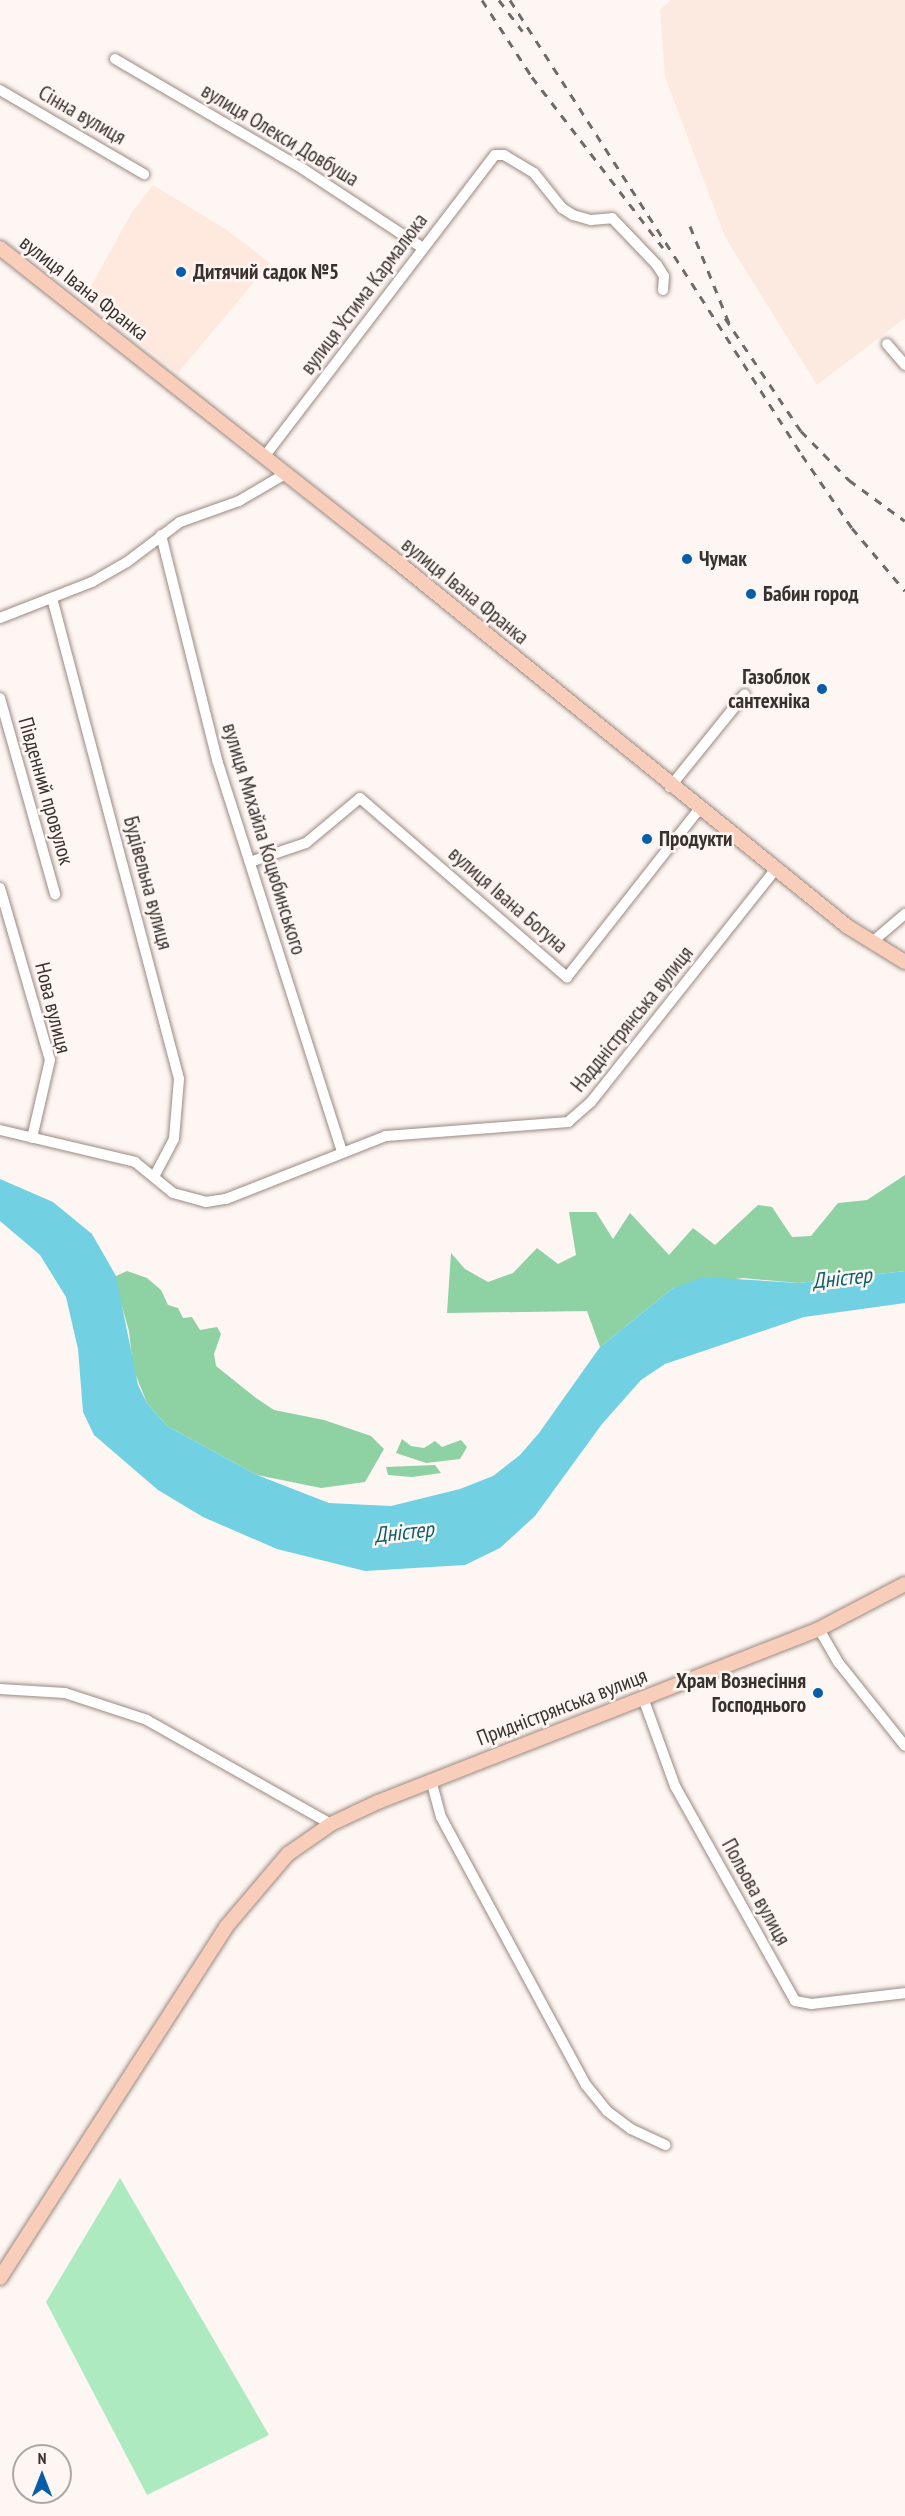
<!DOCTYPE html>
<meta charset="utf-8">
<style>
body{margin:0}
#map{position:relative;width:905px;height:2516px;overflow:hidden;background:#fef6f2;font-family:"PT Sans Narrow",sans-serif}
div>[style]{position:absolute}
.industrial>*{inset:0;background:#fceae0}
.built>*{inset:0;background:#ffe9df}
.green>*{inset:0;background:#adeabf}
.forest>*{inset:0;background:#8ed1a3}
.water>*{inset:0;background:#71d1e2}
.roads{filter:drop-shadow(0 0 2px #9a8981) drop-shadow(0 0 2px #9a8981)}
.minor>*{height:10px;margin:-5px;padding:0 5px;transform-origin:5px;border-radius:5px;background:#fff}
.major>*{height:14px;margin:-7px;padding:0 7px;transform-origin:7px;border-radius:7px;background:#f8cdb9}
.rail>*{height:3px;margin-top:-1.5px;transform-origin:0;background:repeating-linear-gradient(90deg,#706965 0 8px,transparent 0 16px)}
.dots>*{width:16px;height:16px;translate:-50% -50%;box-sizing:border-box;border:3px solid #fef6f2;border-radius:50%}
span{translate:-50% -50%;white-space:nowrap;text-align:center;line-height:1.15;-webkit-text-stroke:5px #fef6f2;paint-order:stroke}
.street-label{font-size:21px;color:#38312d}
.poi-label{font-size:21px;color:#38312d;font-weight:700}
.left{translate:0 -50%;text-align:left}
.right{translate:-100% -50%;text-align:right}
.water-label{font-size:22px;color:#0a5f6b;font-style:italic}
.north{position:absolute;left:12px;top:2444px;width:60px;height:60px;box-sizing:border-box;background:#fef6f2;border:2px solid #afa7a3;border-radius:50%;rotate:0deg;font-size:16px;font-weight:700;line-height:24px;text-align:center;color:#38312d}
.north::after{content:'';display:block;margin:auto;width:21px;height:27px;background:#085dab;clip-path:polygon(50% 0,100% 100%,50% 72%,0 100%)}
</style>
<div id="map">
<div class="industrial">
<div style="clip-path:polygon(671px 0,905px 0,905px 318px,817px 385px,725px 237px,665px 77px,660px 10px)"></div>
</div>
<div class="built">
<div style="clip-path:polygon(153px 185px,227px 230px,270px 263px,178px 373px,84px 299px,132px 212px)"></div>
</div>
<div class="green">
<div style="clip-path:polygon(120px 2178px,269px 2435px,147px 2495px,46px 2302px)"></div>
</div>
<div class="forest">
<div style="clip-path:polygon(905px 1175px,905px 1271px,799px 1283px,743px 1278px,673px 1288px,600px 1347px,587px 1311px,447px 1313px,451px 1253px,465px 1269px,488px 1282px,513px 1273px,537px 1248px,558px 1264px,576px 1255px,569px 1212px,596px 1212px,613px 1239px,630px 1213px,669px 1255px,693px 1228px,715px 1245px,758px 1205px,772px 1207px,792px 1237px,811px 1236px,838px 1203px,867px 1200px)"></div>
<div style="clip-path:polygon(127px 1271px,147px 1278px,161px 1290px,168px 1305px,178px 1308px,183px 1318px,192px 1317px,200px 1330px,217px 1327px,221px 1334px,214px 1354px,216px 1366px,256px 1398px,274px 1410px,324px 1420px,371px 1436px,384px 1449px,365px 1482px,321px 1488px,257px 1475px,167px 1426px,147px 1403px,133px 1368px,129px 1331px,117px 1289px,116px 1276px)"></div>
<div style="clip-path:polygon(402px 1439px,411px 1446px,424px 1448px,435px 1441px,442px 1447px,461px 1440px,467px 1447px,460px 1459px,426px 1463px,396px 1453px)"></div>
<div style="clip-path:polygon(435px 1465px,441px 1473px,412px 1477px,388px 1475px,386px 1467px)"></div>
</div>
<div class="water">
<div style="clip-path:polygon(0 1179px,53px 1202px,92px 1234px,116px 1276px,138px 1385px,147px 1403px,167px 1426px,257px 1475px,329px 1503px,391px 1506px,460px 1489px,493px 1476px,520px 1455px,539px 1433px,600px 1347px,673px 1288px,703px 1277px,799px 1283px,905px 1271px,905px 1303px,804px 1317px,665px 1364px,641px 1380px,602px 1424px,535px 1516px,500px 1548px,465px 1565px,365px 1571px,277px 1549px,203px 1517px,158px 1490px,94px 1435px,83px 1412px,78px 1349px,66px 1297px,40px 1255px,0 1221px)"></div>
</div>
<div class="roads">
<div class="minor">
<div style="left:115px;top:59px;width:218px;rotate:30.3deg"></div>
<div style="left:303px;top:169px;width:144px;rotate:33.4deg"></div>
<div style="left:0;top:90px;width:167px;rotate:30.3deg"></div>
<div style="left:887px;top:344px;width:28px;rotate:49deg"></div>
<div style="left:264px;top:457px;width:380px;rotate:-52.6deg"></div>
<div style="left:495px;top:155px;width:9px"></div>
<div style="left:504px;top:155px;width:35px;rotate:31deg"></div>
<div style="left:534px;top:173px;width:45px;rotate:51.3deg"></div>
<div style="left:562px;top:208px;width:13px;rotate:32deg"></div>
<div style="left:573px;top:215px;width:19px;rotate:16deg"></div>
<div style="left:591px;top:220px;width:21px;rotate:-5deg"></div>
<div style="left:612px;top:218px;width:65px;rotate:46.2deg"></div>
<div style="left:657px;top:265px;width:13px;rotate:58deg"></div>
<div style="left:664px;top:276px;width:14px;rotate:94deg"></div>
<div style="left:161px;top:535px;width:232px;rotate:76deg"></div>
<div style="left:217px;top:760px;width:410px;rotate:72.3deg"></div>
<div style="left:52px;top:598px;width:497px;rotate:75.2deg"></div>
<div style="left:179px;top:1079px;width:60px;rotate:94.8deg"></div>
<div style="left:174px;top:1139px;width:43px;rotate:117.8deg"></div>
<div style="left:0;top:618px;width:99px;rotate:-21.4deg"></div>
<div style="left:92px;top:582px;width:40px;rotate:-29.7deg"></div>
<div style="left:127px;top:562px;width:66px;rotate:-37deg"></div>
<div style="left:180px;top:522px;width:63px;rotate:-19.6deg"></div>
<div style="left:239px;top:501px;width:53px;rotate:-30.4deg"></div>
<div style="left:0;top:698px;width:204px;rotate:74.3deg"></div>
<div style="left:670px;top:787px;width:119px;rotate:-51.1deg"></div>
<div style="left:250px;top:862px;width:59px;rotate:-18.7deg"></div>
<div style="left:306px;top:843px;width:70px;rotate:-39.8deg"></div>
<div style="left:360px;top:798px;width:274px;rotate:40.9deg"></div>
<div style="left:567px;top:977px;width:214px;rotate:-51.8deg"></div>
<div style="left:0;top:888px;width:179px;rotate:73.8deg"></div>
<div style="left:50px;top:1060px;width:80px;rotate:103deg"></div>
<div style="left:871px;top:943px;width:45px;rotate:-40.5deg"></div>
<div style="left:0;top:1130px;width:139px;rotate:13.3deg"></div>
<div style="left:135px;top:1162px;width:49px;rotate:39.2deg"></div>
<div style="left:173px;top:1193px;width:34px;rotate:15deg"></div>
<div style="left:206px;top:1202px;width:20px;rotate:-9deg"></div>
<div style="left:226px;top:1199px;width:172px;rotate:-21.5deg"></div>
<div style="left:386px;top:1136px;width:183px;rotate:-4.4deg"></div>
<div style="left:568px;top:1122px;width:30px;rotate:-41deg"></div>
<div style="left:591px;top:1102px;width:298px;rotate:-51.6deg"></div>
<div style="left:819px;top:1629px;width:38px;rotate:60deg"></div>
<div style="left:838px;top:1662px;width:107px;rotate:51.4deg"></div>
<div style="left:0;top:1689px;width:65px;rotate:3.5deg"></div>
<div style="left:65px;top:1693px;width:86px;rotate:18.2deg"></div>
<div style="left:147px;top:1720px;width:211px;rotate:29.5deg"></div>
<div style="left:643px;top:1698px;width:94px;rotate:70deg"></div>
<div style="left:675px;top:1786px;width:246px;rotate:60.8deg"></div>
<div style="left:795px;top:2001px;width:17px;rotate:10deg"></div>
<div style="left:812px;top:2004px;width:94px;rotate:-6.7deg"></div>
<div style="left:431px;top:1780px;width:38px;rotate:75deg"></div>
<div style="left:441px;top:1817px;width:305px;rotate:61.6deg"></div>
<div style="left:586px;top:2085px;width:33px;rotate:51deg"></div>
<div style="left:607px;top:2111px;width:30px;rotate:37deg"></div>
<div style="left:631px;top:2129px;width:38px;rotate:25deg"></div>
</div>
<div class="major">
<div style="left:0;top:248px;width:497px;rotate:38.3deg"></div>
<div style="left:390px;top:556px;width:589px;rotate:39.01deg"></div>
<div style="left:848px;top:927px;width:67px;rotate:31.6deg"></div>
<div style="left:0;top:2278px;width:417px;rotate:-57.2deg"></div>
<div style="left:226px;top:1927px;width:96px;rotate:-49.7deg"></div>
<div style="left:288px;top:1854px;width:52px;rotate:-34.9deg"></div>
<div style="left:331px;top:1824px;width:52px;rotate:-25.1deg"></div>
<div style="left:378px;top:1802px;width:474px;rotate:-21.4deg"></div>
<div style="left:819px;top:1629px;width:97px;rotate:-27.6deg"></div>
</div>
</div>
<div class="rail">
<div style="left:482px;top:0;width:92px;rotate:57deg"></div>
<div style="left:532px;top:77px;width:215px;rotate:52.5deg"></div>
<div style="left:499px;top:0;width:39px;rotate:53deg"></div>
<div style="left:510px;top:0;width:541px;rotate:57.31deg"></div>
<div style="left:802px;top:455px;width:88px;rotate:55.6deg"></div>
<div style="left:852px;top:528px;width:82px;rotate:49.9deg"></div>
<div style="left:690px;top:226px;width:105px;rotate:68.1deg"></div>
<div style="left:725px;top:318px;width:136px;rotate:56.1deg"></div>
<div style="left:801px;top:431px;width:69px;rotate:45.6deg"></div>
<div style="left:849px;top:480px;width:69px;rotate:36.2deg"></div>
</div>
<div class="dots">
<div style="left:181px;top:272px;background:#085dab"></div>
<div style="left:687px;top:559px;background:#085dab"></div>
<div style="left:751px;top:594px;background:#085dab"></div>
<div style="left:822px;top:689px;background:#085dab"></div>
<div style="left:647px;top:839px;background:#085dab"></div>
<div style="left:818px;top:1693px;background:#085dab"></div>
</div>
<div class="street-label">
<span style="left:82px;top:115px;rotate:30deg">Сінна вулиця</span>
<span style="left:280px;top:135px;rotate:31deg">вулиця Олекси Довбуша</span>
<span style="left:84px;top:288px;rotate:38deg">вулиця Івана Франка</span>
<span style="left:364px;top:294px;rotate:-53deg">вулиця Устима Кармалюка</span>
<span style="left:465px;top:591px;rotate:39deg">вулиця Івана Франка</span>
<span style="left:46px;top:791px;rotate:74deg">Південний провулок</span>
<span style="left:264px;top:839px;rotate:73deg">вулиця Михайла Коцюбинського</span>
<span style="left:148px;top:883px;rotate:75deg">Будівельна вулиця</span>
<span style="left:508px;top:900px;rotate:41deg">вулиця Івана Богуна</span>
<span style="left:53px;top:1008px;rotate:76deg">Нова вулиця</span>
<span style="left:632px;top:1019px;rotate:-51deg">Наддністрянська вулиця</span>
<span style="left:562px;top:1707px;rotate:-21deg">Придністрянська вулиця</span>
<span style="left:756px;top:1892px;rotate:61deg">Польова вулиця</span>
</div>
<div class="poi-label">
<span class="left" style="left:193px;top:272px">Дитячий садок №5</span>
<span class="left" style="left:699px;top:559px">Чумак</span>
<span class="left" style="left:763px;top:594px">Бабин город</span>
<span class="right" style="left:810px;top:689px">Газоблок<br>сантехніка</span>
<span class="left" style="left:659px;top:839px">Продукти</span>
<span class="right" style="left:806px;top:1693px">Храм Вознесіння<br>Господнього</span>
</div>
<div class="water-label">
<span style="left:842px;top:1278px;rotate:-6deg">Дністер</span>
<span style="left:404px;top:1532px;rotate:-6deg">Дністер</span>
</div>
<div class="north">N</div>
</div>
